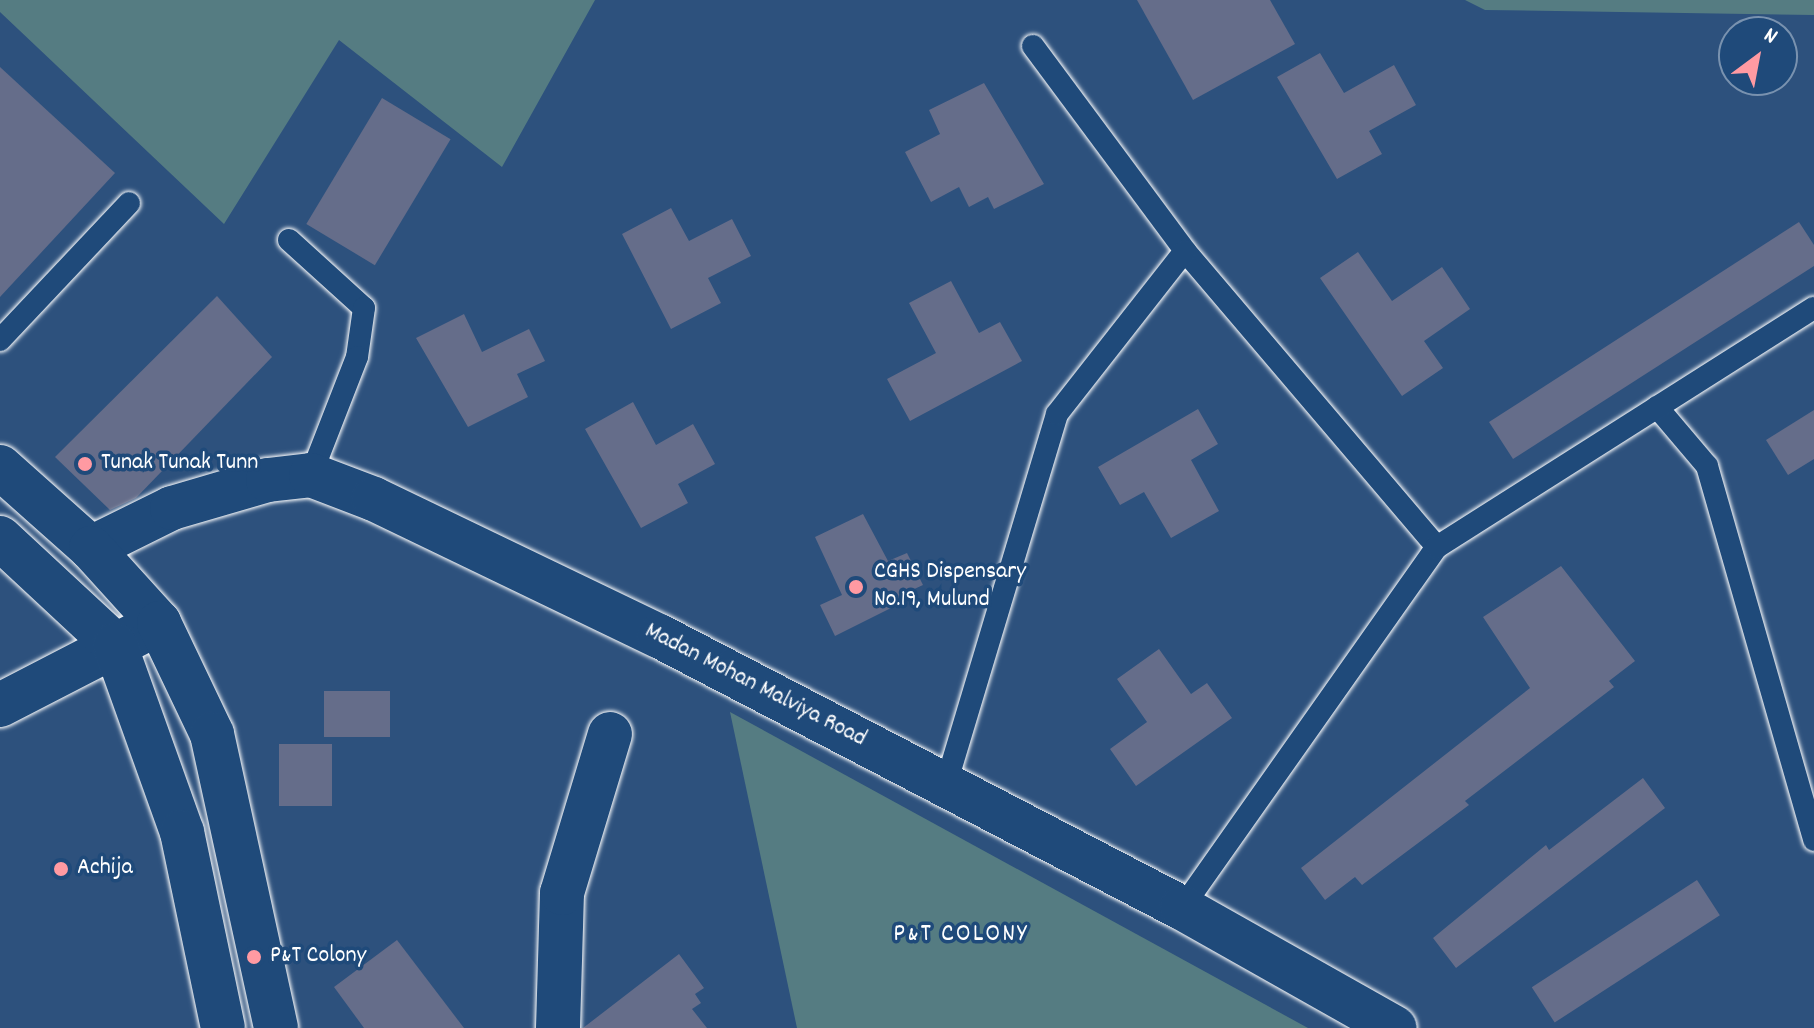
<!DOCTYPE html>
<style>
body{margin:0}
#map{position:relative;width:1814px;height:1028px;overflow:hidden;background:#2d517d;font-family:Dekko,sans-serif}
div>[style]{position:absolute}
.green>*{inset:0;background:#557c82}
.building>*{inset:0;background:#656d8a;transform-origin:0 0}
.roads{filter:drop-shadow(0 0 2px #fff) drop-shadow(0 0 2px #fff)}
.lane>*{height:22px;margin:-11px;padding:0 11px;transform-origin:11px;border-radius:11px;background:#1f4a7a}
.street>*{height:44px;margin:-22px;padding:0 22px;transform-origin:22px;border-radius:22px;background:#1f4a7a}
.secondary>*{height:44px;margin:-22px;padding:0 22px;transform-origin:22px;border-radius:22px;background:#1f4a7a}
.dots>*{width:22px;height:22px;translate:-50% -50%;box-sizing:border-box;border:4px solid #1f4a7a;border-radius:50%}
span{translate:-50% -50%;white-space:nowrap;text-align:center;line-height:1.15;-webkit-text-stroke:7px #1f4a7a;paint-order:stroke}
.poi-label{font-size:24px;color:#fff}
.left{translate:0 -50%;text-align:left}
.street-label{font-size:24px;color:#fff}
.neighbourhood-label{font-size:26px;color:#fff;letter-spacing:2px}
.north{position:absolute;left:1718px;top:16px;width:80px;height:80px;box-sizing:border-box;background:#1f4a7a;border:2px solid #7992af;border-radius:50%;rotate:32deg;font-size:22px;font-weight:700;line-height:32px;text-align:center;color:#fff}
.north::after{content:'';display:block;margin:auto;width:28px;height:36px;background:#ff9aa2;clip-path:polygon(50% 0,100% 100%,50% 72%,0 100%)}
</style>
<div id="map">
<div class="green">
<div style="clip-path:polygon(0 0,595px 0,502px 167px,339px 40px,224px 224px,0 12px)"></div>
<div style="clip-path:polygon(1465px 0,1814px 0,1814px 15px,1485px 10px)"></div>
<div style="clip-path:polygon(730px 712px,1308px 1028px,797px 1028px)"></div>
</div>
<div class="building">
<div style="clip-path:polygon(1137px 0,1270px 0,1295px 44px,1193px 100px)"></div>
<div style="clip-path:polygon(1320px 53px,1344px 93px,1394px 65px,1416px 105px,1369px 131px,1382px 154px,1337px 179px,1277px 77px)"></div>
<div style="clip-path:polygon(0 67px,115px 173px,0 297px)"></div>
<div style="clip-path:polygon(984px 83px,1044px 184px,994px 209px,988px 197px,969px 207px,959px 187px,931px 202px,905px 152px,940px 134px,929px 110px)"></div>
<div style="left:382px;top:98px;width:80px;height:147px;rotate:31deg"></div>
<div style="clip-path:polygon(671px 208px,689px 241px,732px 219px,751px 256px,708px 278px,721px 303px,671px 329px,622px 234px)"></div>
<div style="clip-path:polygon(1799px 222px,1814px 245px,1814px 266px,1513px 459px,1489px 422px)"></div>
<div style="clip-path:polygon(1358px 252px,1392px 301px,1442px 267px,1470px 309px,1424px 341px,1443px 368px,1402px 396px,1320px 278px)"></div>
<div style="clip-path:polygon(951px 281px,979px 333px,1000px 322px,1022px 361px,910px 421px,887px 379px,936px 353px,909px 303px)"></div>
<div style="clip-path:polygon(217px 296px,272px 357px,136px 498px,110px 510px,55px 457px)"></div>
<div style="clip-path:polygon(464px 314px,482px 352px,529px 329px,545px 361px,517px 374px,528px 397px,468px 427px,416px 338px)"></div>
<div style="clip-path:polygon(633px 402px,656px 445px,693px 424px,715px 464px,678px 484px,688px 503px,641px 528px,585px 429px)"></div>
<div style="clip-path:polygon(1198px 409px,1218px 444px,1191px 460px,1219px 511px,1171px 538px,1144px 492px,1120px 505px,1098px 467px)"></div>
<div style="clip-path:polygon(1814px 410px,1814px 459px,1788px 475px,1766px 440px)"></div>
<div style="clip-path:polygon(863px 514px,888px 561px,907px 553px,923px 585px,910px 591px,913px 597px,835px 636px,820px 605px,842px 595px,815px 537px)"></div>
<div style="clip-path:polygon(1561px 566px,1635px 661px,1609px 681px,1614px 687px,1465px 801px,1469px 805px,1362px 885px,1355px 877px,1325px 900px,1301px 868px,1530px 688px,1483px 617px)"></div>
<div style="clip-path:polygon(1159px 649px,1191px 694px,1207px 683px,1232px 718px,1136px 786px,1110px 749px,1147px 722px,1117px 679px)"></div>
<div style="left:324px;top:691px;width:66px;height:46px"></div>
<div style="left:332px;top:744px;width:62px;height:53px;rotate:90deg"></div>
<div style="clip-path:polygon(1643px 778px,1665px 808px,1456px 968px,1433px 938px,1546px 845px,1549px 850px)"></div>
<div style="left:1697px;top:880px;width:42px;height:197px;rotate:57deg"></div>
<div style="clip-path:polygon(397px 940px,464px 1028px,364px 1028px,334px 987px)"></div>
<div style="clip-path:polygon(679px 954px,704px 988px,695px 994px,701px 1003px,692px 1009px,707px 1028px,583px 1028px)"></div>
</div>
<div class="roads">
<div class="lane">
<div style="left:1033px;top:46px;width:255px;rotate:53.4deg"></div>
<div style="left:1185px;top:251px;width:389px;rotate:49.6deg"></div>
<div style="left:289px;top:240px;width:101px;rotate:42.2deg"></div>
<div style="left:364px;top:308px;width:49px;rotate:98.1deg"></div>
<div style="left:357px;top:357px;width:127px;rotate:111.3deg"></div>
<div style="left:0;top:340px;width:188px;rotate:-46.7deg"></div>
<div style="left:1657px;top:407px;width:77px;rotate:49.7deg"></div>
<div style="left:1707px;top:466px;width:389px;rotate:74deg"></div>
<div style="left:946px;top:784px;width:386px;rotate:-73.3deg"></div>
<div style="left:1057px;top:414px;width:207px;rotate:-51.9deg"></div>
<div style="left:1182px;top:908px;width:442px;rotate:-54.8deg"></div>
<div style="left:1437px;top:547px;width:446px;rotate:-32.4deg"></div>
</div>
<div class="street">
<div style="left:91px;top:548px;width:90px;rotate:-26.3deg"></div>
<div style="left:172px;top:508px;width:100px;rotate:-16.3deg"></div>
<div style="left:268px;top:480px;width:43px;rotate:-6.6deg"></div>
<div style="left:311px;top:475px;width:67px;rotate:20.9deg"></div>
<div style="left:374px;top:499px;width:316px;rotate:25.7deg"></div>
<div style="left:659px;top:636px;width:590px;rotate:27.48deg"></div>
<div style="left:1182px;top:908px;width:244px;rotate:29.4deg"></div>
<div style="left:0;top:705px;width:179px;rotate:-27.3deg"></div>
<div style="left:558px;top:1028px;width:135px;rotate:-88.3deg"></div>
<div style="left:562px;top:893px;width:166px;rotate:-73.2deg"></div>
</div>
<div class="secondary">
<div style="left:0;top:467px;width:122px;rotate:41.7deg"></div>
<div style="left:91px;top:548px;width:101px;rotate:47.8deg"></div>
<div style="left:159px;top:623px;width:123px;rotate:64.5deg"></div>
<div style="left:212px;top:734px;width:301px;rotate:77.7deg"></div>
<div style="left:0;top:538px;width:157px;rotate:42.9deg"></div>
<div style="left:115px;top:645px;width:199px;rotate:70.3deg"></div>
<div style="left:182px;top:832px;width:200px;rotate:78.2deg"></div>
</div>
</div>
<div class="dots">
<div style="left:85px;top:464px;background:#ff9aa2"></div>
<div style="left:856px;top:587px;background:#ff9aa2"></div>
<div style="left:61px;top:869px;background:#ff9aa2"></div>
<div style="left:254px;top:957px;background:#ff9aa2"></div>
</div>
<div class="poi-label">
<span class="left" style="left:101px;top:464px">Tunak Tunak Tunn</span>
<span class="left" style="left:874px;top:587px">CGHS Dispensary<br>No.19, Mulund</span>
<span class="left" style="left:77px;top:869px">Achija</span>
<span class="left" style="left:270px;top:957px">P&amp;T Colony</span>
</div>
<div class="street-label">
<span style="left:755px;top:686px;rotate:27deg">Madan Mohan Malviya Road</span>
</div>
<div class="neighbourhood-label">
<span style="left:961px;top:935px">P&amp;T COLONY</span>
</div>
<div class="north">N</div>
</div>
